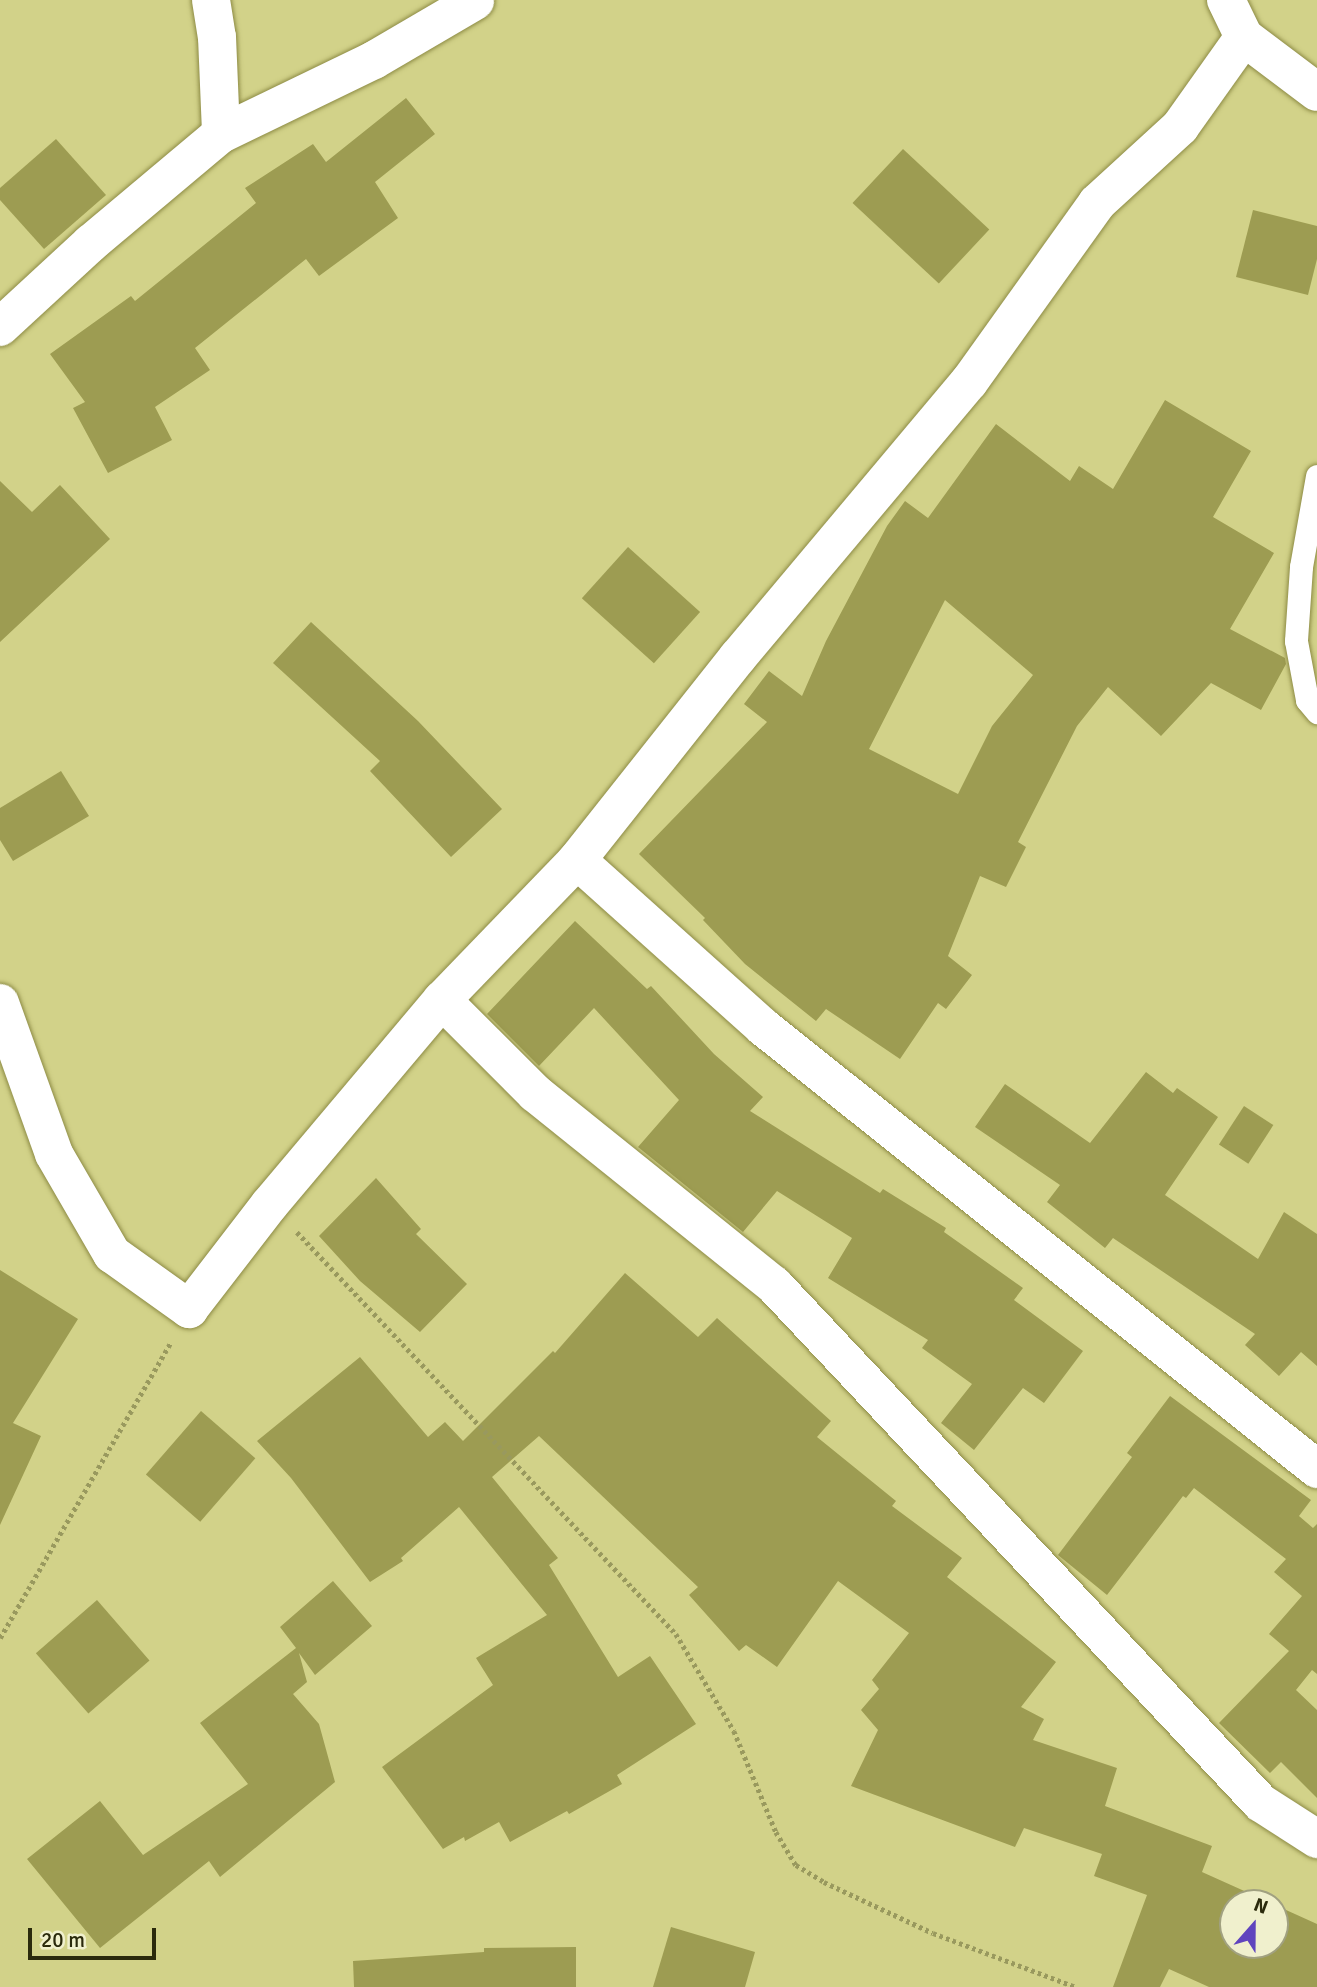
<!DOCTYPE html>
<style>
body{margin:0}
#map{position:relative;width:1317px;height:1987px;overflow:hidden;background:#d2d289;font-family:Signika,sans-serif}
div>[style]{position:absolute}
.building>*{inset:0;background:#9d9c52;transform-origin:0 0}
.path>*{height:4.5px;margin-top:-2.25px;transform-origin:0;background:repeating-linear-gradient(90deg,#99995e 0 3.5px,transparent 0 7px)}
.roads{filter:drop-shadow(0 0 2px #8d8b45) drop-shadow(0 0 2px #8d8b45)}
.lane>*{height:23px;margin:-11.5px;padding:0 11.5px;transform-origin:11.5px;border-radius:11.5px;background:#fff}
.street>*{height:38px;margin:-19px;padding:0 19px;transform-origin:19px;border-radius:19px;background:#fff}
span{translate:-50% -50%;white-space:nowrap;text-align:center;line-height:1.15;-webkit-text-stroke:5px #f0f0cd;paint-order:stroke}
.north{position:absolute;left:1219px;top:1889px;width:70px;height:70px;box-sizing:border-box;background:#f0f0cd;border:2px solid #a1a180;border-radius:50%;rotate:21deg;font-size:19px;font-weight:700;line-height:28px;text-align:center;color:#2b2a0c}
.north::after{content:'';display:block;margin:auto;width:24px;height:32px;background:#6045be;clip-path:polygon(50% 0,100% 100%,50% 72%,0 100%)}
.scale{position:absolute;left:28px;top:1928px;width:128px;height:32px;box-sizing:border-box;border:4px solid #2b2a0c;border-top:0;padding-left:9px;font-size:21px;line-height:24px;white-space:nowrap;color:#2b2a0c;-webkit-text-stroke:5px #f0f0cd;paint-order:stroke}
</style>
<div id="map">
<div class="building">
<div style="clip-path:polygon(406px 98px,435px 134px,375px 182px,398px 218px,319px 276px,306px 259px,195px 348px,210px 370px,155px 407px,172px 440px,108px 473px,73px 408px,85px 402px,50px 354px,131px 296px,135px 301px,256px 203px,245px 188px,313px 144px,326px 162px)"></div>
<div style="clip-path:polygon(56px 139px,106px 195px,44px 249px,0 200px,0 188px)"></div>
<div style="left:903px;top:149px;width:118px;height:74px;rotate:43deg"></div>
<div style="clip-path:polygon(1253px 210px,1317px 226px,1317px 259px,1308px 295px,1236px 277px)"></div>
<div style="clip-path:polygon(evenodd,1165px 400px,1251px 451px,1213px 517px,1274px 553px,1230px 629px,1285px 658px,1286px 664px,1261px 710px,1211px 683px,1161px 736px,1108px 687px,1077px 726px,1018px 842px,1026px 847px,1006px 887px,980px 876px,948px 956px,972px 975px,946px 1009px,938px 1003px,900px 1059px,826px 1009px,816px 1021px,745px 964px,703px 920px,705px 918px,639px 854px,767px 722px,744px 704px,769px 671px,802px 696px,826px 641px,887px 526px,905px 501px,928px 518px,996px 424px,1070px 481px,1079px 466px,1113px 489px,1165px 400px,945px 600px,1033px 675px,992px 726px,958px 794px,869px 749px,945px 600px)"></div>
<div style="clip-path:polygon(0 481px,32px 512px,60px 485px,110px 539px,0 642px)"></div>
<div style="left:628px;top:547px;width:97px;height:69px;rotate:42deg"></div>
<div style="clip-path:polygon(311px 622px,418px 721px,502px 809px,451px 857px,370px 771px,380px 761px,273px 663px)"></div>
<div style="clip-path:polygon(61px 771px,89px 816px,13px 861px,0 840px,0 808px)"></div>
<div style="clip-path:polygon(575px 921px,647px 989px,651px 986px,714px 1054px,763px 1097px,750px 1111px,880px 1193px,883px 1189px,946px 1228px,944px 1232px,1023px 1288px,1014px 1300px,1083px 1351px,1044px 1403px,1023px 1388px,974px 1450px,941px 1423px,972px 1384px,922px 1348px,928px 1340px,828px 1278px,852px 1238px,777px 1191px,743px 1232px,638px 1147px,679px 1100px,594px 1008px,539px 1066px,487px 1014px)"></div>
<div style="clip-path:polygon(1146px 1072px,1173px 1093px,1177px 1088px,1218px 1117px,1165px 1195px,1258px 1259px,1284px 1212px,1317px 1234px,1317px 1366px,1301px 1352px,1279px 1376px,1245px 1345px,1255px 1334px,1113px 1238px,1105px 1248px,1047px 1202px,1060px 1185px,975px 1127px,1005px 1084px,1090px 1143px)"></div>
<div style="left:1244px;top:1106px;width:35px;height:46px;rotate:33deg"></div>
<div style="clip-path:polygon(376px 1178px,421px 1229px,416px 1234px,467px 1284px,420px 1332px,360px 1281px,319px 1236px)"></div>
<div style="clip-path:polygon(0 1270px,78px 1319px,13px 1423px,41px 1436px,0 1525px)"></div>
<div style="clip-path:polygon(625px 1273px,698px 1337px,717px 1318px,831px 1421px,817px 1437px,896px 1501px,892px 1506px,962px 1558px,947px 1577px,1056px 1662px,1021px 1707px,1044px 1719px,1033px 1740px,1117px 1768px,1105px 1806px,1212px 1846px,1202px 1872px,1271px 1903px,1233px 1903px,1233px 1945px,1275px 1945px,1275px 1905px,1317px 1924px,1317px 1987px,1209px 1987px,1169px 1969px,1160px 1987px,1113px 1987px,1147px 1895px,1094px 1876px,1102px 1854px,1024px 1828px,1015px 1847px,851px 1786px,878px 1730px,861px 1710px,879px 1689px,872px 1680px,909px 1633px,838px 1581px,777px 1667px,746px 1645px,739px 1651px,689px 1595px,698px 1587px,539px 1436px,492px 1477px,558px 1558px,549px 1565px,618px 1677px,650px 1656px,696px 1724px,617px 1775px,622px 1784px,569px 1814px,567px 1811px,510px 1842px,499px 1822px,465px 1841px,464px 1837px,443px 1849px,382px 1767px,493px 1685px,476px 1658px,547px 1615px,459px 1507px,401px 1558px,403px 1561px,370px 1582px,291px 1478px,257px 1441px,360px 1357px,428px 1437px,445px 1422px,463px 1441px,553px 1351px,555px 1353px)"></div>
<div style="clip-path:polygon(1170px 1396px,1311px 1500px,1299px 1516px,1313px 1528px,1317px 1524px,1317px 1674px,1312px 1670px,1296px 1690px,1317px 1710px,1317px 1798px,1281px 1762px,1270px 1773px,1219px 1723px,1289px 1651px,1269px 1634px,1302px 1596px,1274px 1572px,1286px 1559px,1194px 1488px,1186px 1498px,1183px 1496px,1107px 1595px,1058px 1555px,1132px 1457px,1127px 1453px)"></div>
<div style="left:201px;top:1411px;width:72px;height:84px;rotate:41deg"></div>
<div style="clip-path:polygon(333px 1581px,372px 1626px,315px 1675px,299px 1653px,307px 1682px,293px 1694px,319px 1724px,335px 1782px,220px 1877px,209px 1861px,100px 1948px,27px 1859px,100px 1801px,143px 1855px,248px 1784px,200px 1723px,296px 1648px,280px 1627px)"></div>
<div style="left:97px;top:1600px;width:80px;height:81px;rotate:49deg"></div>
<div style="clip-path:polygon(671px 1927px,755px 1952px,745px 1987px,653px 1987px)"></div>
<div style="clip-path:polygon(576px 1947px,576px 1987px,354px 1987px,353px 1961px,484px 1952px,484px 1948px)"></div>
</div>
<div class="path">
<div style="left:297px;top:1232px;width:552px;rotate:46.69deg"></div>
<div style="left:676px;top:1634px;width:113px;rotate:59.1deg"></div>
<div style="left:734px;top:1731px;width:109px;rotate:67.4deg"></div>
<div style="left:776px;top:1832px;width:39px;rotate:59deg"></div>
<div style="left:796px;top:1865px;width:33px;rotate:31deg"></div>
<div style="left:824px;top:1882px;width:120px;rotate:25.1deg"></div>
<div style="left:933px;top:1933px;width:153px;rotate:20.7deg"></div>
<div style="left:0;top:1638px;width:340px;rotate:-60deg"></div>
</div>
<div class="roads">
<div class="lane">
<div style="left:1317px;top:476px;width:92px;rotate:100deg"></div>
<div style="left:1301px;top:567px;width:74px;rotate:93.9deg"></div>
<div style="left:1296px;top:641px;width:60px;rotate:79.4deg"></div>
<div style="left:1307px;top:700px;width:16px;rotate:50deg"></div>
</div>
<div class="street">
<div style="left:211px;top:0;width:37px;rotate:81deg"></div>
<div style="left:217px;top:37px;width:97px;rotate:87.6deg"></div>
<div style="left:1226px;top:0;width:41px;rotate:64.1deg"></div>
<div style="left:1244px;top:37px;width:91px;rotate:37deg"></div>
<div style="left:0;top:327px;width:124px;rotate:-42.7deg"></div>
<div style="left:91px;top:243px;width:170px;rotate:-40deg"></div>
<div style="left:221px;top:134px;width:170px;rotate:-25.8deg"></div>
<div style="left:374px;top:60px;width:117px;rotate:-30.3deg"></div>
<div style="left:577px;top:860px;width:250px;rotate:41.9deg"></div>
<div style="left:763px;top:1027px;width:709px;rotate:38.58deg"></div>
<div style="left:442px;top:1000px;width:132px;rotate:45deg"></div>
<div style="left:535px;top:1093px;width:307px;rotate:38.8deg"></div>
<div style="left:774px;top:1285px;width:711px;rotate:46.77deg"></div>
<div style="left:1261px;top:1803px;width:67px;rotate:32.7deg"></div>
<div style="left:0;top:1003px;width:160px;rotate:70.3deg"></div>
<div style="left:54px;top:1154px;width:116px;rotate:59.9deg"></div>
<div style="left:112px;top:1254px;width:95px;rotate:35.5deg"></div>
<div style="left:189px;top:1309px;width:133px;rotate:-52.4deg"></div>
<div style="left:270px;top:1204px;width:267px;rotate:-49.9deg"></div>
<div style="left:442px;top:1000px;width:194px;rotate:-46deg"></div>
<div style="left:577px;top:860px;width:259px;rotate:-51.6deg"></div>
<div style="left:738px;top:657px;width:359px;rotate:-50deg"></div>
<div style="left:969px;top:382px;width:220px;rotate:-54.4deg"></div>
<div style="left:1097px;top:203px;width:113px;rotate:-42.5deg"></div>
<div style="left:1180px;top:127px;width:110px;rotate:-54.6deg"></div>
</div>
</div>
<div class="north">N</div>
<div class="scale">20 m</div>
</div>
